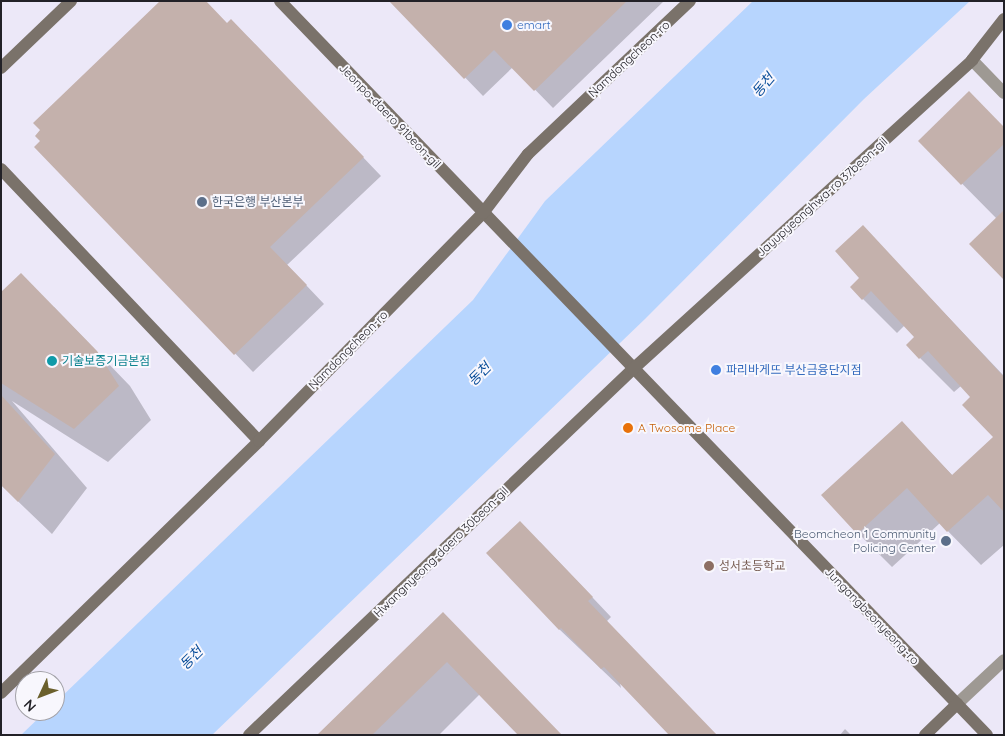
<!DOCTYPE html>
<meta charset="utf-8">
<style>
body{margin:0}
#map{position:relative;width:1005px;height:736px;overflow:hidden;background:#ece8f8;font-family:Quicksand,"Noto Sans KR",sans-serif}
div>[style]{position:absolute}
.water>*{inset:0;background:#b7d5fe}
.shadow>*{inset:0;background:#0003}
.building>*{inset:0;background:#c4b1ac}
.street>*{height:12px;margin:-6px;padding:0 6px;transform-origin:6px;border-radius:6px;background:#9e9993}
.secondary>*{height:12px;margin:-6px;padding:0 6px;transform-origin:6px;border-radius:6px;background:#7a726a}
.dots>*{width:14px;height:14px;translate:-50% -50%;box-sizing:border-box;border:2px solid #f8f7fd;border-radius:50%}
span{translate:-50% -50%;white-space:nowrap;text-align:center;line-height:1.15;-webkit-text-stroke:4px #f8f7fd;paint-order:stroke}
.shop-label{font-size:12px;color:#366cbe}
.left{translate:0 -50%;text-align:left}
.street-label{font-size:12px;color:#222127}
.service-label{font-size:12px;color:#4e5e75}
.right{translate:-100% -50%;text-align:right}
.culture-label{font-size:12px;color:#0d838f}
.food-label{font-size:12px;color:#c56008}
.education-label{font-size:12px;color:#785e54}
.water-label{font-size:14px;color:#0a4e9a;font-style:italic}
.frame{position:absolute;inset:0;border:2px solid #222127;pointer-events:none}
.north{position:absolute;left:15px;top:671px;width:50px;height:50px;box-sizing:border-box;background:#f8f7fd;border:1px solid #a2a1a7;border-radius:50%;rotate:227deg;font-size:14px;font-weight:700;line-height:20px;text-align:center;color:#222127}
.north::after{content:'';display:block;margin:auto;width:18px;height:22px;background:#6b602d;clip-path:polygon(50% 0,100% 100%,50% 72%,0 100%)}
</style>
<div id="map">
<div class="water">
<div style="clip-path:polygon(753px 1px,970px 1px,864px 99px,645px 319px,212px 735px,21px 735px,46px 711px,55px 711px,55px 703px,473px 300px,545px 201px)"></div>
</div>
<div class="shadow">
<div style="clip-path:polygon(391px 1px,664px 1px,553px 108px,513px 67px,483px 96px)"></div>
<div style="clip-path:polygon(227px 24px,249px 38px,381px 176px,287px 265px,324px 304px,253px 372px,36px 147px,42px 141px,42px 130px)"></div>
<div style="clip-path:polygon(1004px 128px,1004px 278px,997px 219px,920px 141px)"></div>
<div style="clip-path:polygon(863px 227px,1004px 376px,1004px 545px,981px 565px,940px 523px,892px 567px,858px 533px,902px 423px,953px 476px,994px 437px,972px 397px,961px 386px,954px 392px,907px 345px,916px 337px,905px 325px,897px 333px,863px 299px)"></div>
<div style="clip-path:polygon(1px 294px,54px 307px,130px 386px,151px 420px,108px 462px,12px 401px,87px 488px,52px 534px,1px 485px)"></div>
<div style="clip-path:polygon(540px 542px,611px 617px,607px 621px,621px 688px,559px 629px)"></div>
<div style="clip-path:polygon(443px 614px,480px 694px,439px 735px,319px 735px)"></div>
<div style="clip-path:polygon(845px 729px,851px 735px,840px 735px)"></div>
</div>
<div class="building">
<div style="clip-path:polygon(160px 1px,206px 1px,227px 23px,231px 19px,364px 157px,270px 247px,307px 285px,234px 355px,34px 147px,40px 141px,35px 136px,40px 130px,33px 123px)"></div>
<div style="clip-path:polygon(389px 1px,627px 1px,534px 91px,494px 50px,464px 79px)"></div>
<div style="clip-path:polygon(969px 91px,1004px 127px,1004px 144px,961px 185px,918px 141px)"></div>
<div style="clip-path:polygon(1004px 210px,1004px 280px,969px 244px)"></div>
<div style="clip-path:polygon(863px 225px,1004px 377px,1004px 512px,988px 495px,947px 532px,907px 488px,857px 534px,821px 495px,902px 421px,952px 475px,993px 437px,962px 405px,970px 397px,928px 351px,919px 359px,906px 345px,914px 337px,871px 291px,862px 300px,850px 287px,859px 278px,835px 251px)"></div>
<div style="clip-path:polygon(21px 273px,97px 351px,119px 386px,74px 429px,1px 383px,1px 292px)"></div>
<div style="clip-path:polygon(1px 395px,55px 454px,18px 502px,1px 485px)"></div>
<div style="clip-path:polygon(520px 521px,593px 597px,588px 601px,717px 735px,669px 735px,604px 667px,601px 669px,561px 628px,559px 630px,486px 553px)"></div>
<div style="clip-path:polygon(443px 612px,562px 735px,518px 735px,447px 662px,372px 735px,317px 735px)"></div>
</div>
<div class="street">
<div style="left:972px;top:60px;width:46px;rotate:45.9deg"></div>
<div style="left:957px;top:704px;width:64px;rotate:-43.1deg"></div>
</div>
<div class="secondary">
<div style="left:280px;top:1px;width:1019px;rotate:46.07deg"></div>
<div style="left:1px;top:68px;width:97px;rotate:-43.7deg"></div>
<div style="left:1px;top:169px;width:375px;rotate:46.5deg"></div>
<div style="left:1px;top:693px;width:361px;rotate:-44.3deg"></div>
<div style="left:259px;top:441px;width:320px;rotate:-45.5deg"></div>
<div style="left:483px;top:213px;width:74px;rotate:-52.7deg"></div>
<div style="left:528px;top:154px;width:223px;rotate:-43.4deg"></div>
<div style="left:249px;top:735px;width:530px;rotate:-43.63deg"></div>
<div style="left:633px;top:369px;width:459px;rotate:-42.3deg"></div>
<div style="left:972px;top:60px;width:52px;rotate:-52deg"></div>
<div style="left:925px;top:735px;width:45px;rotate:-44.1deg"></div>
</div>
<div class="dots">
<div style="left:507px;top:25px;background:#3f7fe0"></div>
<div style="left:202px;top:202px;background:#5c6f8a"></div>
<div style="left:52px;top:361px;background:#0f9aa8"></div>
<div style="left:716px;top:370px;background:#3f7fe0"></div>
<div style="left:628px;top:428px;background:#e8710a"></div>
<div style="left:946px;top:541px;background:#5c6f8a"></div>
<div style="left:709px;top:566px;background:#8d6e63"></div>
</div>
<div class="shop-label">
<span class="left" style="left:517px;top:25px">emart</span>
<span class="left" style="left:726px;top:370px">파리바게뜨 부산금융단지점</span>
</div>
<div class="street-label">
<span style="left:629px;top:59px;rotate:-43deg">Namdongcheon-ro</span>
<span style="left:390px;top:116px;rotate:46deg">Jeonpo-daero 91beon-gil</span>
<span style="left:822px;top:197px;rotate:-42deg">Jayupyeonghwa-ro 37beon-gil</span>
<span style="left:348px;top:350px;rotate:-45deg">Namdongcheon-ro</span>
<span style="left:441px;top:552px;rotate:-44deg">Hwangnyeong-daero 30beon-gil</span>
<span style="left:872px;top:616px;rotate:46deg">Jungangbeonyeong-ro</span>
</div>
<div class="service-label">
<span class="left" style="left:212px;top:202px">한국은행 부산본부</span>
<span class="right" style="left:936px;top:541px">Beomcheon 1 Community<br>Policing Center</span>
</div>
<div class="culture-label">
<span class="left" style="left:62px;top:361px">기술보증기금본점</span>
</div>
<div class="food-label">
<span class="left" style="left:638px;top:428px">A Twosome Place</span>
</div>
<div class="education-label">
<span class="left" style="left:719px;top:566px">성서초등학교</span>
</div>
<div class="water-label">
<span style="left:763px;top:85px;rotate:-50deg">동천</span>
<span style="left:479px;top:374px;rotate:-45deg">동천</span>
<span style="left:191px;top:658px;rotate:-45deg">동천</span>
</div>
<div class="frame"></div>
<div class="north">N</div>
</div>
